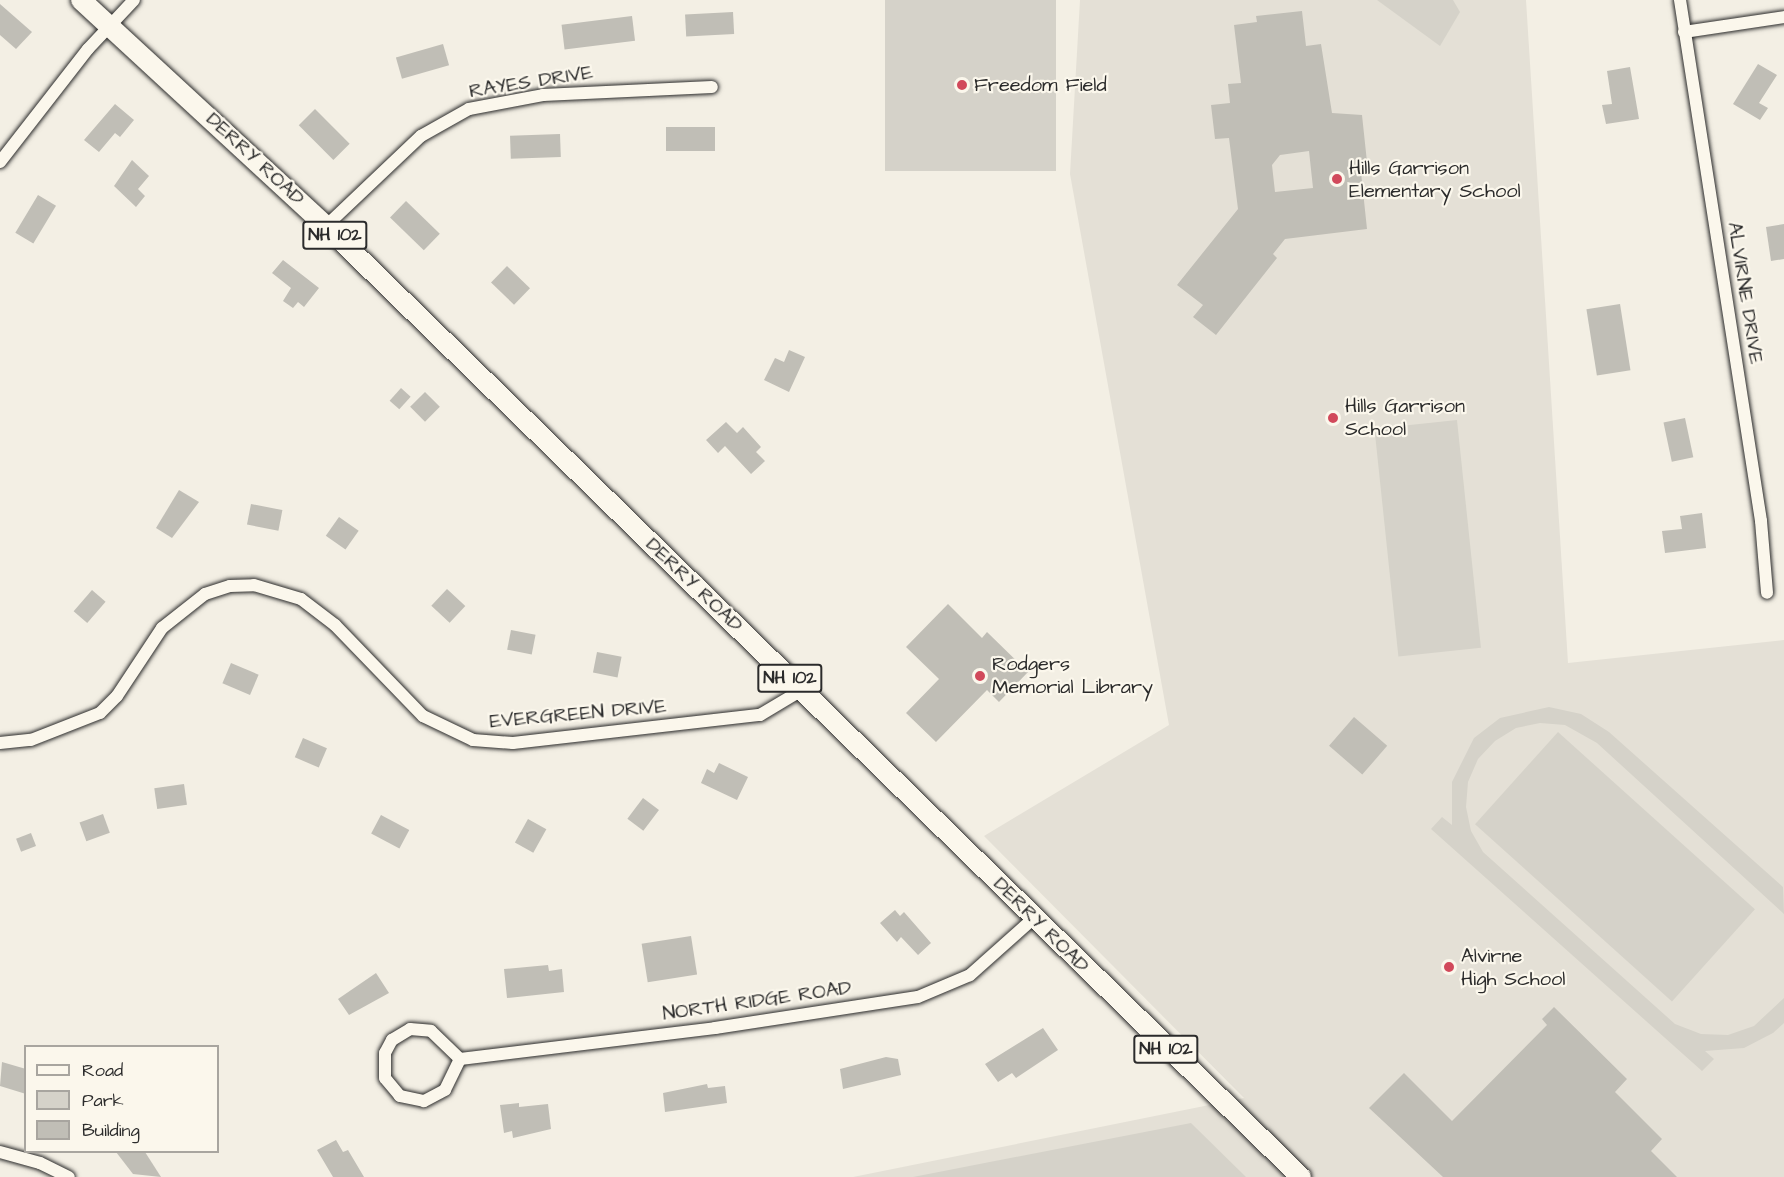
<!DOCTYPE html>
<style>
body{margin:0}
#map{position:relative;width:1784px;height:1177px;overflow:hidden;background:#f3efe4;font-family:"Architects Daughter",sans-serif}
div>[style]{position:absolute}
.built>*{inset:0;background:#e4e0d6}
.green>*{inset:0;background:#d5d2c9;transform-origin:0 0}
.building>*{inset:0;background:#c0beb6;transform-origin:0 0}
.roads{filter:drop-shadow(0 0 2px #2b2b2b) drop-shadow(0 0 2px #2b2b2b)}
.minor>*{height:12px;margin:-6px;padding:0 6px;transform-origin:6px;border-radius:6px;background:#fbf7ec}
.primary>*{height:20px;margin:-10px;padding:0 10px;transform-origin:10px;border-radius:10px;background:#fbf7ec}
.dots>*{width:16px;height:16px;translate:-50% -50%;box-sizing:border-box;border:3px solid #fbf7ec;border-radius:50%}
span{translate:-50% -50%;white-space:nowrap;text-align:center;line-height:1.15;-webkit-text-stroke:4.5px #fbf7ec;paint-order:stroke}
.shield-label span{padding:2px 4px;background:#fbf7ec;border:2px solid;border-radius:4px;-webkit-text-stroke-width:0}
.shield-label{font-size:18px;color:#2b2b2b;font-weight:700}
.street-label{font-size:20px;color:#2b2b2b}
.poi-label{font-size:20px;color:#2b2b2b}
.left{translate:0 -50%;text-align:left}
.legend{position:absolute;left:24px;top:1045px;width:195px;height:108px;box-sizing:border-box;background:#fbf7ec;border:2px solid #a8a59f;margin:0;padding:8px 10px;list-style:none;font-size:18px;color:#2b2b2b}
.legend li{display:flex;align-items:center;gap:12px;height:30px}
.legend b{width:30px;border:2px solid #a8a59f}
</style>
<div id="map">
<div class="built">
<div style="clip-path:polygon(1080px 0,1526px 0,1568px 663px,1784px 640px,1784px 1177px,853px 1177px,1244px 1098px,984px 836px,1169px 725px,1070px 174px)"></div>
</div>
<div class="green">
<div style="left:885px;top:0;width:171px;height:171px"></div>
<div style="clip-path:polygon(1377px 0,1453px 0,1460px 12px,1440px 46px)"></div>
<div style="left:1457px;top:420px;width:229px;height:83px;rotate:84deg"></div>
<div style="clip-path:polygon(1549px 707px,1581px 714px,1609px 732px,1783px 887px,1784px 914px,1597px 743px,1565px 725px,1540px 723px,1516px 728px,1495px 741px,1478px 759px,1468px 782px,1466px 807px,1471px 831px,1483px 852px,1675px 1024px,1701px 1034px,1728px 1035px,1754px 1026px,1784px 998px,1784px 1023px,1773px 1033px,1744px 1048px,1705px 1051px,1714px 1059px,1702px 1071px,1431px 829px,1442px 817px,1452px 825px,1452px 782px,1474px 738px,1500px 718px)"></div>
<div style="left:1558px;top:732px;width:265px;height:124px;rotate:42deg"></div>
<div style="clip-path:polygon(1191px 1123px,1246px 1177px,913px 1177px)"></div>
</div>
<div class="building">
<div style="clip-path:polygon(0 4px,32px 32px,16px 49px,0 35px)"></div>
<div style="clip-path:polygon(evenodd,1302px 11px,1306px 46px,1321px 44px,1332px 113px,1362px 115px,1367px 162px,1360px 163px,1367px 229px,1285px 239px,1273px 254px,1277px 258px,1216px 335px,1193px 317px,1203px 305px,1177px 285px,1238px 209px,1229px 138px,1215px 139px,1211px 105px,1230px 103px,1228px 84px,1241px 83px,1234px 25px,1257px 22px,1256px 16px,1302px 11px,1309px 151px,1313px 188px,1275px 192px,1272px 165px,1280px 155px,1309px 151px)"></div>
<div style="left:733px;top:12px;width:22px;height:48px;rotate:87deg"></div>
<div style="left:632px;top:16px;width:25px;height:71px;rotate:83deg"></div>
<div style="left:443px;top:44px;width:22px;height:49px;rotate:74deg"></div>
<div style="clip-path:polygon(1758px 64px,1777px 75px,1759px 103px,1768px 108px,1760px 120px,1733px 104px)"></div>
<div style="clip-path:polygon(1630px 67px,1639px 119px,1606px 124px,1602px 105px,1612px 104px,1607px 71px)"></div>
<div style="clip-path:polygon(115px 104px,134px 120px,120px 137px,115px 133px,99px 152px,84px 140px)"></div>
<div style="left:315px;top:109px;width:49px;height:23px;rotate:45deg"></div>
<div style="left:715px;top:127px;width:24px;height:49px;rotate:90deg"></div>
<div style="left:560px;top:134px;width:23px;height:50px;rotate:88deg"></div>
<div style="clip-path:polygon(132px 160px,149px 176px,138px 189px,145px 196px,136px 207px,114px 186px)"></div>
<div style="left:38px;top:195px;width:21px;height:44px;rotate:31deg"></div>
<div style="left:406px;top:201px;width:47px;height:23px;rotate:44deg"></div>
<div style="clip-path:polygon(1784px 224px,1784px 259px,1771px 261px,1766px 227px)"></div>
<div style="clip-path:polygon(283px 260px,319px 288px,304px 307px,298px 302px,293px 308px,283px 301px,291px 288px,272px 273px)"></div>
<div style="left:507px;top:266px;width:32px;height:23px;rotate:44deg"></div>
<div style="left:1620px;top:304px;width:67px;height:34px;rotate:81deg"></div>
<div style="clip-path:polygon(789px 350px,805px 357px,789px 392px,764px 380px,775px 358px,784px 362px)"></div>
<div style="left:401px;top:388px;width:13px;height:17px;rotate:42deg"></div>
<div style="left:425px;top:392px;width:21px;height:21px;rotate:45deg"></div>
<div style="left:1685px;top:418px;width:40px;height:22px;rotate:78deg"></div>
<div style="clip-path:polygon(726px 422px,737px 433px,743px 427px,761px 447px,756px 452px,765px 461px,751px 474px,725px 446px,718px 453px,706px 440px)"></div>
<div style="clip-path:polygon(179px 490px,199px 502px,172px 538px,156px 528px)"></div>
<div style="left:251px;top:504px;width:32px;height:21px;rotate:11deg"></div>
<div style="clip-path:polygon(1702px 513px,1706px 548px,1665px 553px,1662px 531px,1682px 529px,1680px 516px)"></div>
<div style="left:339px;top:517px;width:24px;height:23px;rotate:35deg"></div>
<div style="left:447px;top:589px;width:25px;height:23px;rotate:43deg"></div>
<div style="left:92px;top:590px;width:18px;height:28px;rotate:41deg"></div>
<div style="clip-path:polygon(948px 604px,982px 638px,987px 632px,1028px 672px,999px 702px,987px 690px,936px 742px,906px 713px,939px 679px,906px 647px)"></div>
<div style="left:511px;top:630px;width:25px;height:20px;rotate:11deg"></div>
<div style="left:597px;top:652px;width:25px;height:21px;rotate:11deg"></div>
<div style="left:231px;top:663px;width:30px;height:22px;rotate:23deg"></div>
<div style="left:1354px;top:717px;width:44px;height:38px;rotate:41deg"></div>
<div style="left:303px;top:738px;width:26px;height:21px;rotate:23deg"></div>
<div style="clip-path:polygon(719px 763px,748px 777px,737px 800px,701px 783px,707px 769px,714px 773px)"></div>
<div style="left:184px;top:784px;width:21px;height:30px;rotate:82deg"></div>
<div style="left:643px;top:798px;width:20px;height:26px;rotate:37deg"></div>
<div style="left:103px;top:814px;width:20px;height:25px;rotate:70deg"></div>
<div style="left:381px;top:815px;width:32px;height:21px;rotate:28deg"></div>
<div style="left:528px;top:819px;width:21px;height:27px;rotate:29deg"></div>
<div style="left:31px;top:833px;width:14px;height:16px;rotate:69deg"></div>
<div style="clip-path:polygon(895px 910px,900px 916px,904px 912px,931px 943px,918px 955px,901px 937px,897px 942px,880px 923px)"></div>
<div style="left:691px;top:936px;width:39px;height:50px;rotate:81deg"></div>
<div style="clip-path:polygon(548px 965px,549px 971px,562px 969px,564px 992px,507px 998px,504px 969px)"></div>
<div style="clip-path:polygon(376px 973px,389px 993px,349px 1015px,338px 999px)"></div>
<div style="clip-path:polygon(1554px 1007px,1627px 1079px,1615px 1092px,1662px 1139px,1651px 1151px,1677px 1177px,1443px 1177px,1369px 1108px,1404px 1073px,1452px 1121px,1547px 1025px,1542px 1019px)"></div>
<div style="clip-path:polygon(1043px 1028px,1058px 1050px,1016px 1078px,1012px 1073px,998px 1082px,985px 1064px)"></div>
<div style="clip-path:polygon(886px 1057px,898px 1059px,901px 1075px,843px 1089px,840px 1069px)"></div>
<div style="clip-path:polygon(2px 1062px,26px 1069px,26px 1094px,0 1086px)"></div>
<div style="clip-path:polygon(707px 1084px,708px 1088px,725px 1086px,727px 1103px,665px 1112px,663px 1093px)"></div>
<div style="clip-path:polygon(519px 1103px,519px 1107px,548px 1104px,551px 1129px,513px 1138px,512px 1131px,504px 1133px,500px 1105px)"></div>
<div style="clip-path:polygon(336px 1140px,343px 1152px,348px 1150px,364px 1177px,333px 1177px,317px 1150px)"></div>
<div style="clip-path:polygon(116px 1152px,145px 1152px,161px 1177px,133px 1174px)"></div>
</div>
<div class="roads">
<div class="minor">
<div style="left:1680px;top:0;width:527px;rotate:81.16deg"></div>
<div style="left:1761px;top:521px;width:72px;rotate:85.2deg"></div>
<div style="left:1684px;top:32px;width:101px;rotate:-8.5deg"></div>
<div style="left:0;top:162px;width:143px;rotate:-52.1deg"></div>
<div style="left:88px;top:49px;width:67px;rotate:-46.8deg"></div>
<div style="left:326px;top:226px;width:131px;rotate:-43.5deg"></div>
<div style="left:421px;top:136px;width:55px;rotate:-29.4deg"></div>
<div style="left:469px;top:109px;width:75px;rotate:-10.7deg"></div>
<div style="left:543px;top:95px;width:169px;rotate:-2.7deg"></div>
<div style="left:0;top:743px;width:31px;rotate:-6deg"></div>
<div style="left:31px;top:740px;width:74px;rotate:-21.4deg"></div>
<div style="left:100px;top:713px;width:24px;rotate:-45deg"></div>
<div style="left:117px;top:696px;width:82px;rotate:-56.5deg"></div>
<div style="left:162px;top:628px;width:55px;rotate:-38.3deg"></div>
<div style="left:205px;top:594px;width:26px;rotate:-18deg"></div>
<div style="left:230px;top:586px;width:24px;rotate:-2deg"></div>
<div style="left:254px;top:585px;width:49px;rotate:16.6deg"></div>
<div style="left:301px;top:599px;width:43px;rotate:37.4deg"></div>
<div style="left:335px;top:625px;width:127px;rotate:46deg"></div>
<div style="left:423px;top:716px;width:55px;rotate:25.6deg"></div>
<div style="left:473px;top:740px;width:40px;rotate:4.3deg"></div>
<div style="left:513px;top:743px;width:249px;rotate:-6.5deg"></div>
<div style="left:760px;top:715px;width:49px;rotate:-30.8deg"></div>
<div style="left:460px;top:1059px;width:34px;rotate:116deg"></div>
<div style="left:445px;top:1090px;width:24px;rotate:152deg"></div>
<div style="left:424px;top:1101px;width:25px;rotate:-168deg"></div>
<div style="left:400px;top:1096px;width:23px;rotate:-130deg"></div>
<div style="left:385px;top:1078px;width:25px;rotate:-90deg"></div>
<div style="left:385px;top:1053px;width:15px;rotate:-62deg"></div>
<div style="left:392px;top:1040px;width:21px;rotate:-31deg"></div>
<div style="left:410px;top:1029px;width:21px;rotate:5deg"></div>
<div style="left:431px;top:1031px;width:40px;rotate:44deg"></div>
<div style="left:460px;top:1059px;width:257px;rotate:-6.9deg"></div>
<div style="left:715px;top:1028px;width:205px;rotate:-8.7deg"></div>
<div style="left:918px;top:997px;width:56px;rotate:-22.9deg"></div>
<div style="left:970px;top:975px;width:86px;rotate:-41.7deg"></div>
<div style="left:0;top:1152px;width:41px;rotate:15.4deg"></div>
<div style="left:40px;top:1163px;width:32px;rotate:26deg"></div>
</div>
<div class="primary">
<div style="left:81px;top:0;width:333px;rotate:42.7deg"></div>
<div style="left:326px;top:226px;width:1362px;rotate:44.29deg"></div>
</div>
</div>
<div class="dots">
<div style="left:962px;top:85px;background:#d1495b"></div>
<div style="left:1337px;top:179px;background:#d1495b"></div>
<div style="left:1333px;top:418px;background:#d1495b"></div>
<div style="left:980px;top:676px;background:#d1495b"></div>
<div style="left:1449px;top:967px;background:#d1495b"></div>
</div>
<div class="shield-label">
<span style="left:335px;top:235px">NH 102</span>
<span style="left:790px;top:678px">NH 102</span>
<span style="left:1166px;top:1049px">NH 102</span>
</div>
<div class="street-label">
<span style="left:531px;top:82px;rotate:-9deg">RAYES DRIVE</span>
<span style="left:255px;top:159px;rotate:43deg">DERRY ROAD</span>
<span style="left:1745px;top:293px;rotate:81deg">ALVIRNE DRIVE</span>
<span style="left:694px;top:585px;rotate:44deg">DERRY ROAD</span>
<span style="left:578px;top:714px;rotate:-5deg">EVERGREEN DRIVE</span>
<span style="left:1041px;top:925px;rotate:45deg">DERRY ROAD</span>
<span style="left:757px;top:1001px;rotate:-8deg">NORTH RIDGE ROAD</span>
</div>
<div class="poi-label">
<span class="left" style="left:974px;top:85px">Freedom Field</span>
<span class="left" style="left:1349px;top:180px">Hills Garrison<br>Elementary School</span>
<span class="left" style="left:1345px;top:418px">Hills Garrison<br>School</span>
<span class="left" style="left:992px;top:676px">Rodgers<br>Memorial Library</span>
<span class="left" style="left:1461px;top:968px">Alvirne<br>High School</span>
</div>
<ul class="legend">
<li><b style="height:8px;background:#fbf7ec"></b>Road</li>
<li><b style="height:16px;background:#d5d2c9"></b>Park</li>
<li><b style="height:16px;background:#c0beb6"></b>Building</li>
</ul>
</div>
